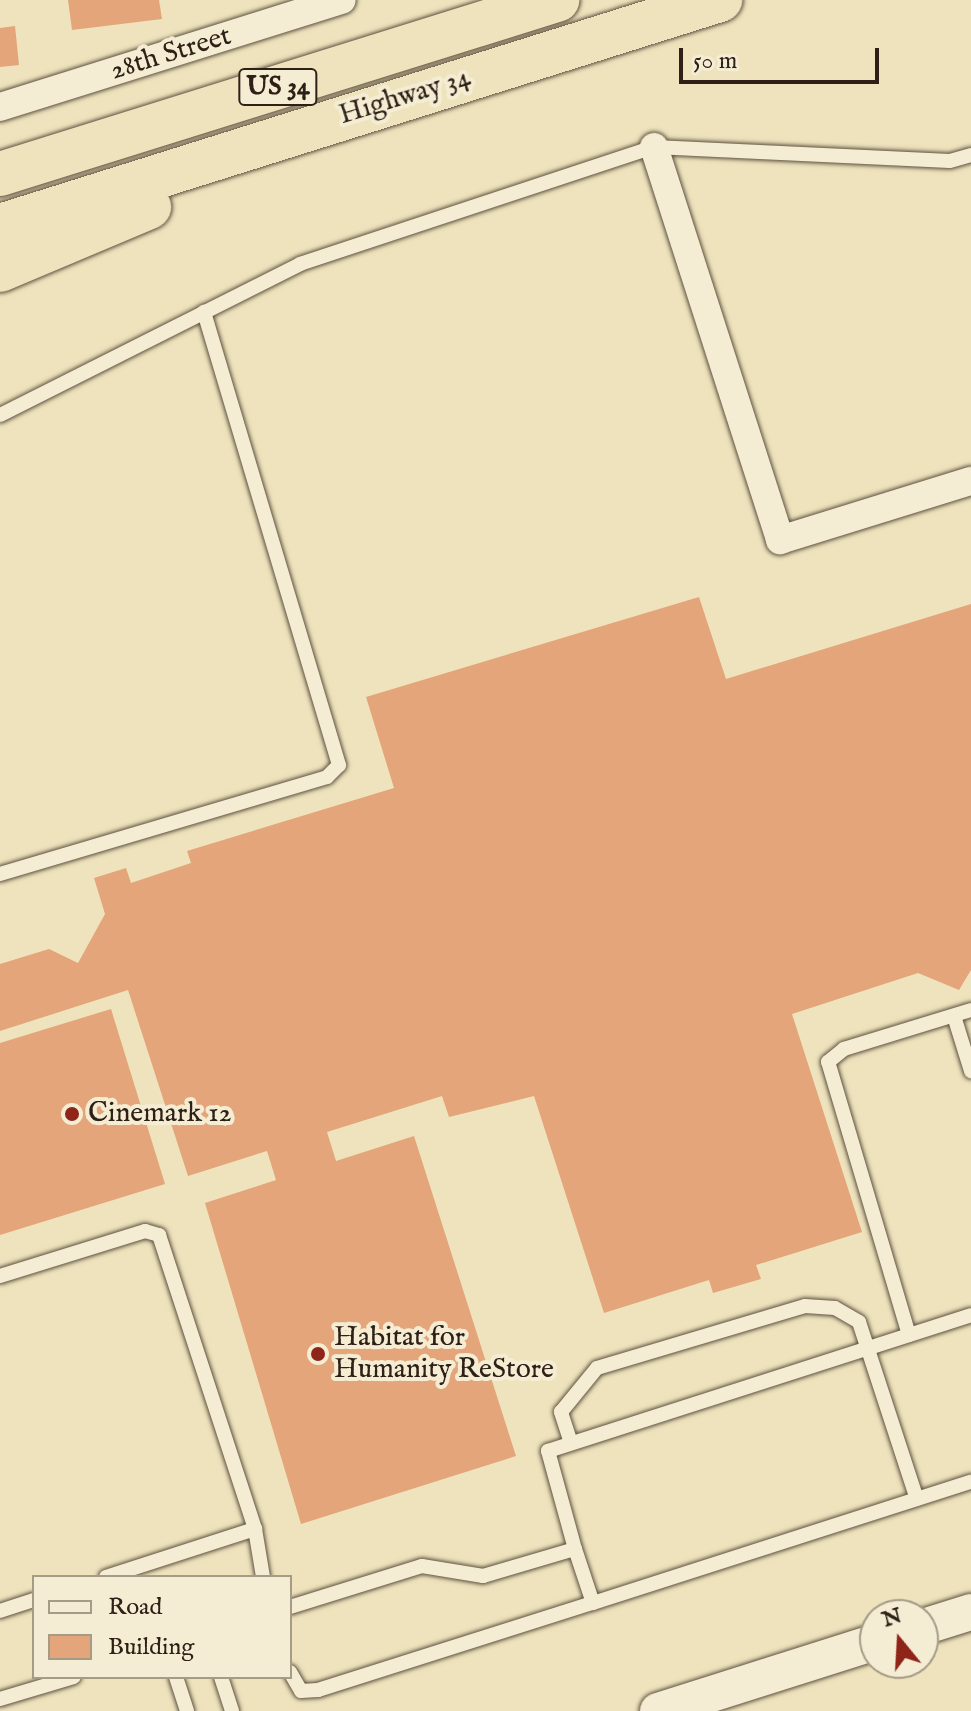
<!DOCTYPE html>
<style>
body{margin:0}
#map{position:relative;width:971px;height:1711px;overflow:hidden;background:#eee3bc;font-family:"IM FELL English",serif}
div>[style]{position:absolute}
.building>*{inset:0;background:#e4a57a}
.roads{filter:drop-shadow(0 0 2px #5e5140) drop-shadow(0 0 2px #5e5140)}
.service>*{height:14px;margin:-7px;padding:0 7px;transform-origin:7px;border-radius:7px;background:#f4edd3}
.minor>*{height:28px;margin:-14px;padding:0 14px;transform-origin:14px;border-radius:14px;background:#f4edd3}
.tertiary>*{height:36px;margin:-18px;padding:0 18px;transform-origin:18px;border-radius:18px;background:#f4edd3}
.trunk>*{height:44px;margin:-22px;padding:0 22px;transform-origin:22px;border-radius:22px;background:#eee3bc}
.dots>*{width:22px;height:22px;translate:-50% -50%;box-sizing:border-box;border:4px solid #f4edd3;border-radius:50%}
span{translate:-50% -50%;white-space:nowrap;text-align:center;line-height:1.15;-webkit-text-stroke:8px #f4edd3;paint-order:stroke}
.shield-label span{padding:2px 6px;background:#f4edd3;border:2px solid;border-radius:6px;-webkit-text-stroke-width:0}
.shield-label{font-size:26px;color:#2e2016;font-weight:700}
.street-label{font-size:28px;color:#2e2016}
.poi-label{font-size:28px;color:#2e2016}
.left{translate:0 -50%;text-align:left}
.legend{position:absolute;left:32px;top:1575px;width:260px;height:104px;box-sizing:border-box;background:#f4edd3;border:2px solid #a59b87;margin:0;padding:10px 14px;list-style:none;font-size:24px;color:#2e2016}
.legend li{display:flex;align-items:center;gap:16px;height:40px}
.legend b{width:40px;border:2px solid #a59b87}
.north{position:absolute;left:859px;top:1599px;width:80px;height:80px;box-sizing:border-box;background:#f4edd3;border:2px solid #a59b87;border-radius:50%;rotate:342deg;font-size:22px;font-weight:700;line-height:32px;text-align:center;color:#2e2016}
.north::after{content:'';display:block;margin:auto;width:28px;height:36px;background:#8f2418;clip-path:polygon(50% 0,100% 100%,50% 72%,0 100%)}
.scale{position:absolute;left:679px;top:48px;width:200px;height:36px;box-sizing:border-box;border:4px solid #2e2016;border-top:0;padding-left:10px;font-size:24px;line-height:28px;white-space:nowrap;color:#2e2016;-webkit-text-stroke:6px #f4edd3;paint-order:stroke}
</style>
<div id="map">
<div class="building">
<div style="clip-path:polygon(68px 0,159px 0,162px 19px,72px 30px)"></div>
<div style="clip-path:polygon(15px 26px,19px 65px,0 67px,0 28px)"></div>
<div style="clip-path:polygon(699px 597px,726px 679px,971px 604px,971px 970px,959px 990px,918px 973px,792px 1014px,862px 1232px,756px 1265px,761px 1279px,713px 1293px,709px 1280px,604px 1313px,534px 1096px,449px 1117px,442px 1096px,327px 1132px,336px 1161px,414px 1136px,516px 1456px,301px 1524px,205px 1203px,276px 1180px,267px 1151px,188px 1176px,128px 990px,0 1031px,0 964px,49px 949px,78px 963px,105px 914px,94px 878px,126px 868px,131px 883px,191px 863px,187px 851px,394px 788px,366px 697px)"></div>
<div style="clip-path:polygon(111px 1009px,165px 1184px,0 1235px,0 1043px)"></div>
</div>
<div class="roads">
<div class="service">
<div style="left:0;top:415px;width:336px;rotate:-26.7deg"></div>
<div style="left:300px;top:264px;width:373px;rotate:-18.3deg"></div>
<div style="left:654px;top:147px;width:296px;rotate:2.7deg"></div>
<div style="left:950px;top:161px;width:22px;rotate:-16deg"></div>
<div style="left:0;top:874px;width:341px;rotate:-16.5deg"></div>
<div style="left:327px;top:777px;width:17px;rotate:-45deg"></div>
<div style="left:339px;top:765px;width:473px;rotate:-106.6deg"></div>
<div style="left:954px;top:1016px;width:58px;rotate:72.8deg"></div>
<div style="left:0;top:1276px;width:152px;rotate:-17.2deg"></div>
<div style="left:145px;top:1231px;width:15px;rotate:16deg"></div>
<div style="left:159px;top:1235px;width:309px;rotate:71.9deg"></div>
<div style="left:255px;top:1529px;width:49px;rotate:80.5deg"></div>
<div style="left:909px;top:1335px;width:285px;rotate:-106.5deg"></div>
<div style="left:828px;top:1062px;width:21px;rotate:-39deg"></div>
<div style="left:844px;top:1049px;width:133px;rotate:-17.1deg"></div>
<div style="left:571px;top:1443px;width:33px;rotate:-108deg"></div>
<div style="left:561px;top:1412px;width:57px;rotate:-50.7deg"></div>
<div style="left:597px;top:1368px;width:217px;rotate:-16.6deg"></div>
<div style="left:805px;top:1306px;width:30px;rotate:4deg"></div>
<div style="left:835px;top:1308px;width:28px;rotate:30deg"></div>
<div style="left:859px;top:1322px;width:186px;rotate:71.9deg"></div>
<div style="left:575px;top:1549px;width:102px;rotate:-105.4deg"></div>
<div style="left:548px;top:1451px;width:444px;rotate:-17.8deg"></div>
<div style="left:106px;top:1577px;width:157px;rotate:-17.9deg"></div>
<div style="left:290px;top:1607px;width:138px;rotate:-17.3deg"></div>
<div style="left:422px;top:1566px;width:62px;rotate:9.3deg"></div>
<div style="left:483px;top:1576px;width:96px;rotate:-16.4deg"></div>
<div style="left:575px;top:1549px;width:57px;rotate:71.6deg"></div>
<div style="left:593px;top:1603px;width:397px;rotate:-17.8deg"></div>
<div style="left:0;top:1611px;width:36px;rotate:-18deg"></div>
<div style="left:290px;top:1672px;width:22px;rotate:60deg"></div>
<div style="left:301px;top:1691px;width:17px;rotate:-3deg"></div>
<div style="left:318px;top:1690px;width:288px;rotate:-17.6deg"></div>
<div style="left:176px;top:1677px;width:36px;rotate:72deg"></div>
<div style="left:221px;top:1677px;width:36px;rotate:72deg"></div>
<div style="left:0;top:1699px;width:77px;rotate:-16.6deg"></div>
</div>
<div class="minor">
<div style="left:0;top:107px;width:358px;rotate:-17.4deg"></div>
<div style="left:654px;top:147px;width:413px;rotate:72.2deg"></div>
<div style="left:780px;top:540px;width:200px;rotate:-17.2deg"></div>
</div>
<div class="tertiary">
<div style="left:923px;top:1627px;width:50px;rotate:-17.4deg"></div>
<div style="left:658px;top:1711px;width:228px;rotate:-17.6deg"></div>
</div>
<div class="trunk">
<div style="left:0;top:174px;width:584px;rotate:-17.35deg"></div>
<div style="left:0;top:226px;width:755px;rotate:-17.43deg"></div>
<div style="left:0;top:270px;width:162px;rotate:-22.9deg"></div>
</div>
</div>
<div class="dots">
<div style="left:72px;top:1114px;background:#8f2418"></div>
<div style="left:318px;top:1354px;background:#8f2418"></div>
</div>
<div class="shield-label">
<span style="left:278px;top:87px">US 34</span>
</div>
<div class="street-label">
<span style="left:171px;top:54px;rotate:-17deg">28th Street</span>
<span style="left:405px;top:97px;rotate:-17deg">Highway 34</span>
</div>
<div class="poi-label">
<span class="left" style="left:88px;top:1114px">Cinemark 12</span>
<span class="left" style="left:334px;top:1354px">Habitat for<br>Humanity ReStore</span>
</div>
<ul class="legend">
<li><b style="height:10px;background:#f4edd3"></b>Road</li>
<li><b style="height:22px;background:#e4a57a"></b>Building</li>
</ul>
<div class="north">N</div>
<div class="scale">50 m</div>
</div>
